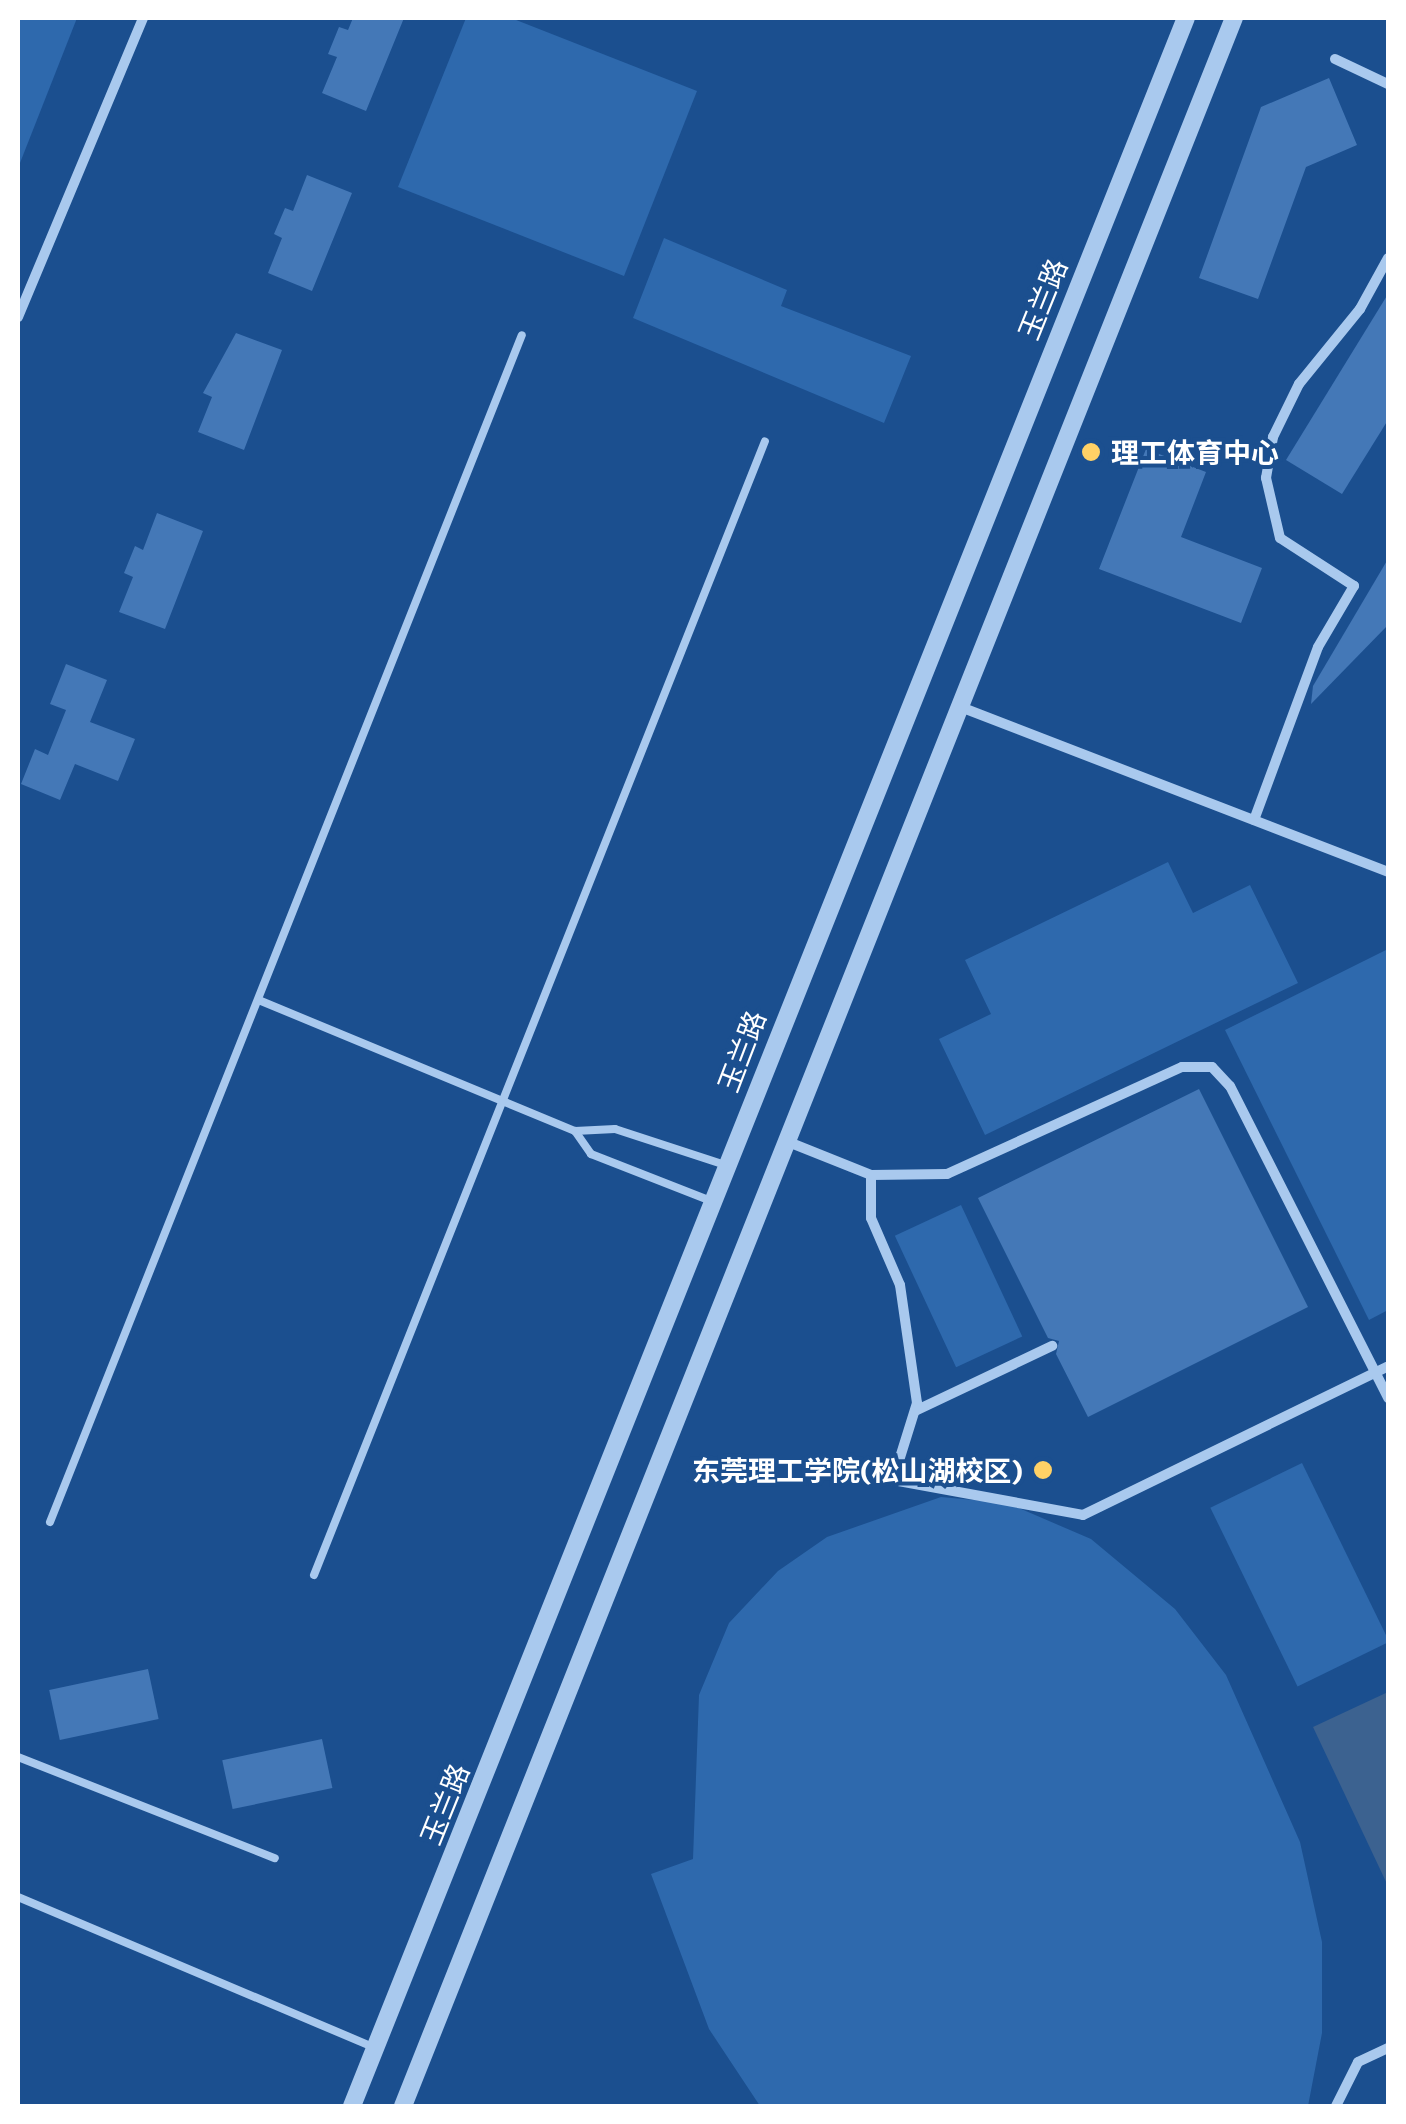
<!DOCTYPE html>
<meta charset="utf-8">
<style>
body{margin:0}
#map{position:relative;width:1406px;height:2124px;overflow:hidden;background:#1b4f8f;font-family:Commissioner,"Noto Sans SC",sans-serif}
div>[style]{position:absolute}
.green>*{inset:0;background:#2e69ad;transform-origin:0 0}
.water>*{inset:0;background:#3c6290}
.building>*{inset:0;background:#4478b7;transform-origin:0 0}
.service>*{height:8px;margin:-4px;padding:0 4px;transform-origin:4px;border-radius:4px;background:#a9c9ee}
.minor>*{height:10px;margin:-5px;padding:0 5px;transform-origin:5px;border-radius:5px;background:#a9c9ee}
.tertiary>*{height:18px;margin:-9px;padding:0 9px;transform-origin:9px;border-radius:9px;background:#a9c9ee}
.dots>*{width:28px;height:28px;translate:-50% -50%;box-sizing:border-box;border:5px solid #1b4f8f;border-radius:50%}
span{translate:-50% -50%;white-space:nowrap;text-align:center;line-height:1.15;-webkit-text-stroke:8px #1b4f8f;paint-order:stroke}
.street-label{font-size:28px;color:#fff}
.poi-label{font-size:28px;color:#fff;font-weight:700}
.left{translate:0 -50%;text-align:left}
.right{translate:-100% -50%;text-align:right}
.frame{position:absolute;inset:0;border:20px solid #fff;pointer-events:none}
</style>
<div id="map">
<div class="green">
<div style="clip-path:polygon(18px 18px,77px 18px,18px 168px)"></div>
<div style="clip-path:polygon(466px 18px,511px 18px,697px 91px,624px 276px,398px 187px)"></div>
<div style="clip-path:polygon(664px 238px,787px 290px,781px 306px,911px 356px,884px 423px,633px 318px)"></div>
<div style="clip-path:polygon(1168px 862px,1193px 913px,1250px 885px,1298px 983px,985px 1135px,939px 1039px,991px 1014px,965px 960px)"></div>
<div style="clip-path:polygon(1388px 949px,1388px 1310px,1369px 1320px,1225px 1030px)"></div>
<div style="left:961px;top:1205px;width:145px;height:73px;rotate:65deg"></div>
<div style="left:1302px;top:1463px;width:199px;height:102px;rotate:64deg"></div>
<div style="clip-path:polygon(941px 1497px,1007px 1503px,1091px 1539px,1175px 1609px,1226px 1675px,1300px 1842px,1322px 1942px,1322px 2033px,1308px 2106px,760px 2106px,709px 2029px,651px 1874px,693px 1859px,699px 1695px,729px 1623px,778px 1571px,827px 1537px)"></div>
</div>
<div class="water">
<div style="clip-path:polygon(1388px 1692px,1388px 1886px,1313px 1727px)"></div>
</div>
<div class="building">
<div style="clip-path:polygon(353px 18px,404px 18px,366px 111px,322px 93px,337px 57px,328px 54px,339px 27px,348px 30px)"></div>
<div style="clip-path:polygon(1329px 78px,1357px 145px,1306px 167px,1258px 299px,1199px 278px,1261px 107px)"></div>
<div style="clip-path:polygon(307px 175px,352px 193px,312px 291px,268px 273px,282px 238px,274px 234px,285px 208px,293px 211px)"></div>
<div style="clip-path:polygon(1388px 294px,1388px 420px,1342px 494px,1286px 460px)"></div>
<div style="clip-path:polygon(236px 333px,282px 350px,244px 450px,198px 432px,212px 397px,203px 393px)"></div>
<div style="clip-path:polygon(1146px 449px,1206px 472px,1181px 537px,1262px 568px,1241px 623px,1099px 569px)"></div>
<div style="clip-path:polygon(157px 513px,203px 531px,165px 629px,119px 612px,133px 577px,124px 573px,135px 546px,143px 550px)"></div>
<div style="clip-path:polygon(1388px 559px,1388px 625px,1311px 704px,1313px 686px)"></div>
<div style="clip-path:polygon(66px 664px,107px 680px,90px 722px,135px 739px,118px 781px,75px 764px,60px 800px,21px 784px,35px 749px,48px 755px,66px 710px,50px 704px)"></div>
<div style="clip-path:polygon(1199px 1089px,1308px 1307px,1088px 1417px,1056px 1354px,1059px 1341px,1048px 1338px,978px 1198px)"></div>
<div style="left:148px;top:1669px;width:51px;height:101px;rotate:78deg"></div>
<div style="left:322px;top:1739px;width:50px;height:102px;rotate:78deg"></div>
</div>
<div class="service">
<div style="left:261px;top:1001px;width:340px;rotate:22.5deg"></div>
<div style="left:575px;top:1131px;width:40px;rotate:-2.9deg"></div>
<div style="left:615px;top:1129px;width:116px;rotate:18.1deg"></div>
<div style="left:575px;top:1131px;width:28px;rotate:55deg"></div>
<div style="left:591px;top:1154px;width:129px;rotate:21.4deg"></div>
<div style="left:50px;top:1522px;width:1277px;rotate:-68.32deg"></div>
<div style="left:314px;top:1575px;width:1220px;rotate:-68.31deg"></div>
<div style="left:18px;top:1757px;width:276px;rotate:21.5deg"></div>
<div style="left:18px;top:1897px;width:385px;rotate:22.9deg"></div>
</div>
<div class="minor">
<div style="left:1335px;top:59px;width:59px;rotate:25.3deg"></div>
<div style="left:18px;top:317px;width:324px;rotate:-67.3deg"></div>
<div style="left:958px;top:706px;width:461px;rotate:21.1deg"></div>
<div style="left:1254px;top:820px;width:184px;rotate:-69.7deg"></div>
<div style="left:1318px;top:647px;width:71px;rotate:-59.5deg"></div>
<div style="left:1354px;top:586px;width:88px;rotate:-147deg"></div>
<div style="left:1280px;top:538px;width:62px;rotate:-103.1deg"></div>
<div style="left:1266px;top:478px;width:42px;rotate:-80.3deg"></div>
<div style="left:1273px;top:437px;width:59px;rotate:-63.9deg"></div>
<div style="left:1299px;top:384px;width:97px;rotate:-50.9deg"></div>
<div style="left:1360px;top:309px;width:58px;rotate:-61.2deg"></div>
<div style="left:786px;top:1141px;width:92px;rotate:21.8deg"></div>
<div style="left:871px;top:1175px;width:43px;rotate:90deg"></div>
<div style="left:871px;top:1218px;width:73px;rotate:66.6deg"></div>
<div style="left:900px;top:1285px;width:119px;rotate:81.8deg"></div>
<div style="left:917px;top:1403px;width:81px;rotate:107.3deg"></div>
<div style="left:893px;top:1480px;width:193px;rotate:10.4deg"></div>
<div style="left:1083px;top:1515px;width:339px;rotate:-26deg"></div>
<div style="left:871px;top:1175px;width:76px;rotate:-0.8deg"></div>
<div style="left:947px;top:1174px;width:258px;rotate:-24.5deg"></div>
<div style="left:1182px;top:1067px;width:30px"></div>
<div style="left:1212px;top:1067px;width:26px;rotate:47deg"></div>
<div style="left:1230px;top:1086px;width:350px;rotate:63.1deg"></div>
<div style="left:915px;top:1411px;width:152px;rotate:-25.4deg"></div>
<div style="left:1336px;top:2106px;width:49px;rotate:-63.4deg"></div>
<div style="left:1358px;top:2062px;width:33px;rotate:-25deg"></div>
</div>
<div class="tertiary">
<div style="left:352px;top:2106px;width:2248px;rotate:-68.23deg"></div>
<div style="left:403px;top:2106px;width:2247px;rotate:-68.3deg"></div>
</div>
<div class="dots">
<div style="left:1091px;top:452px;background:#ffd166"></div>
<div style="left:1043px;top:1470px;background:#ffd166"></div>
</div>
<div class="street-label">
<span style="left:1042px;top:299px;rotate:-68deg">玉兰路</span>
<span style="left:741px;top:1051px;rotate:-69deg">玉兰路</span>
<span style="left:444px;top:1804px;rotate:-68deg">玉兰路</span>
</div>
<div class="poi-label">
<span class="left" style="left:1111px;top:452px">理工体育中心</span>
<span class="right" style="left:1023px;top:1470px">东莞理工学院(松山湖校区)</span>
</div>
<div class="frame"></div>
</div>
